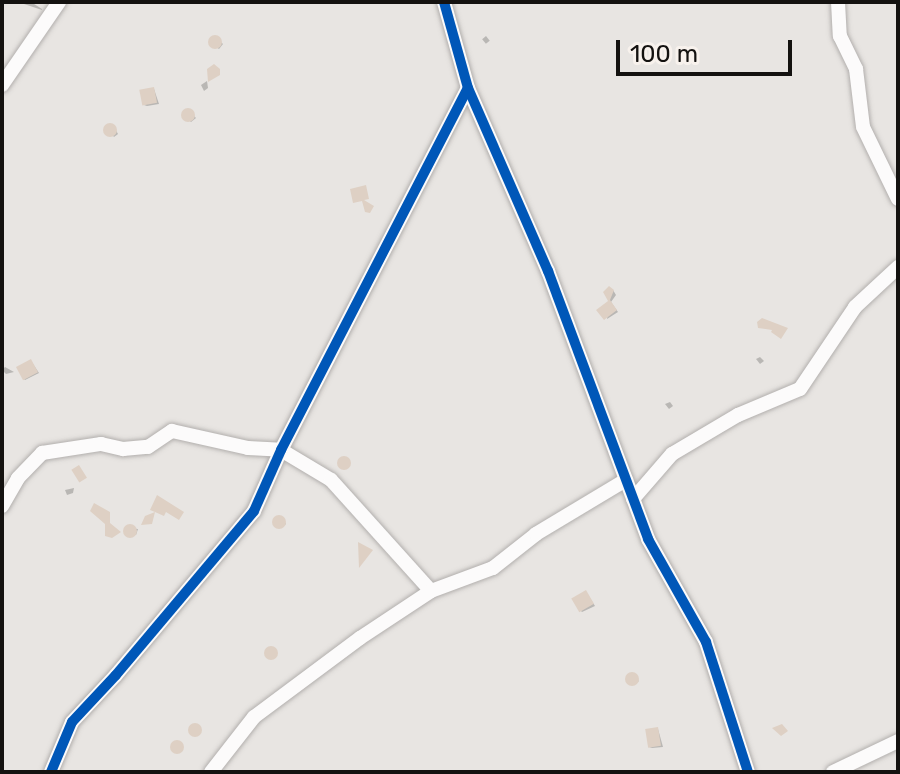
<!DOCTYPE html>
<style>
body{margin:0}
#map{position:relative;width:900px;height:774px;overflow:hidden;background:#e8e5e2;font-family:Rubik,sans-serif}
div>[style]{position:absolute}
.shadow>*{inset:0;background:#0003;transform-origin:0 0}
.building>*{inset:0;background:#ded0c4;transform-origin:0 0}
.round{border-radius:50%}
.roads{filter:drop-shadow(0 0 2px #b2afad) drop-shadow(0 0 2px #b2afad)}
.minor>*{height:14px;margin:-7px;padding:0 7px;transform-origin:7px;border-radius:7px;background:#fcfbfb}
.cycleway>*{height:10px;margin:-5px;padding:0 5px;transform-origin:5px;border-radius:5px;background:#0057b8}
span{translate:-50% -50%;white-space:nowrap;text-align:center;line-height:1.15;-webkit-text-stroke:7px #f8f2ed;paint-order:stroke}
.frame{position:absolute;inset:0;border:4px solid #141210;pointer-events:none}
.scale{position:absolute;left:616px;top:40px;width:176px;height:36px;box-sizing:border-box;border:4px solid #141210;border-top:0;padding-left:10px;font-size:24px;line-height:28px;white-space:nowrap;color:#141210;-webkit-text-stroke:6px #f8f2ed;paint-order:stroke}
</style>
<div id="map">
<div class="shadow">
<div style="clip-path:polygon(18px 2px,31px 2px,42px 9px,42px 10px)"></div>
<div style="left:486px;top:36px;width:6px;height:5px;rotate:51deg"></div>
<div style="clip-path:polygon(215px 37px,223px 44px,219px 49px,210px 42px)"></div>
<div style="clip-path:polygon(207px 81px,208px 88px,204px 91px,201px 85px)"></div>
<div style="clip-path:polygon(154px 89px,159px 104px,147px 106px,144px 105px)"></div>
<div style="clip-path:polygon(188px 110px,196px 118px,191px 122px,183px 115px)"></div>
<div style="clip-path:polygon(113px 125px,118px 134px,114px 137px,107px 128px)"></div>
<div style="clip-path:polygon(613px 290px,616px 295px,611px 302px,618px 312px,607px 319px,610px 302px,606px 291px)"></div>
<div style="clip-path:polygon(760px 357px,764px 361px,760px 364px,756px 359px)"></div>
<div style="clip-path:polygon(31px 361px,39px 373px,25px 380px,23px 378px)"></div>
<div style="clip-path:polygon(5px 367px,14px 372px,6px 374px,2px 370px)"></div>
<div style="clip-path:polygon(670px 402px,673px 406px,669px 409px,665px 404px)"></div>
<div style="clip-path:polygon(344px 459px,350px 465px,344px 469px,339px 463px)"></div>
<div style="clip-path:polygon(74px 488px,73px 493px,67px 495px,65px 490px)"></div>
<div style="clip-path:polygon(281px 518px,286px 524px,280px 528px,275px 521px)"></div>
<div style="clip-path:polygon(127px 528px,138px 529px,136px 535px,124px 532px)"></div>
<div style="clip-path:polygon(586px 592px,595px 606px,582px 612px,580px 610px)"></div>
<div style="clip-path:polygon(271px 648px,277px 654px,274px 658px,266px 653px)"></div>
<div style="clip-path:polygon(632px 675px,639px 681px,633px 685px,628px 679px)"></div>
<div style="left:192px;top:727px;width:8px;height:7px;rotate:7deg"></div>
<div style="clip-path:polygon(658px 729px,663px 747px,652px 748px,649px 747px)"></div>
<div style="clip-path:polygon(174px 744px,183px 744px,182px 752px,173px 751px)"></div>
</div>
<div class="building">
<div class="round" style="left:208px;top:35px;width:14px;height:14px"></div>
<div style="clip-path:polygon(214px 64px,220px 69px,220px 75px,208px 82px,207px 69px)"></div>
<div style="left:154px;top:87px;width:16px;height:15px;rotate:79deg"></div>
<div class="round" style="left:181px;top:108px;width:14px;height:14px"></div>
<div class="round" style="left:103px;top:123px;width:14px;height:14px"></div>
<div style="clip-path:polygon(366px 185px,369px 199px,364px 200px,374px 206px,370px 213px,365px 212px,362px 201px,353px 203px,350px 189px)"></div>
<div style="clip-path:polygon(609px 286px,614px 290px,610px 300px,617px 310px,604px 320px,596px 310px,608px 301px,603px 292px)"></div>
<div style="clip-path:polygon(762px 318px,788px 328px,781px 339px,771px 332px,772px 330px,758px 328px,757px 322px)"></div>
<div style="left:31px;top:359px;width:15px;height:17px;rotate:62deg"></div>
<div class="round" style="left:337px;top:456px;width:14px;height:14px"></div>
<div style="left:79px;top:465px;width:15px;height:9px;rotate:58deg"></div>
<div style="clip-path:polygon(157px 495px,184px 512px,179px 520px,166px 512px,164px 516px,155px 512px,152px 524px,141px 525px,145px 516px,155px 512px,150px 510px)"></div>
<div style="clip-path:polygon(94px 503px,110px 512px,110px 523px,121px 532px,112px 538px,105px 536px,105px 524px,90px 511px)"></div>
<div class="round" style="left:272px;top:515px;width:14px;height:14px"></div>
<div class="round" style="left:123px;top:524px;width:14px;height:14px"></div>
<div style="clip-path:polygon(358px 542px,373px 550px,359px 568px)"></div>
<div style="left:586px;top:590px;width:16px;height:17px;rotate:60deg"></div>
<div class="round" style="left:264px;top:646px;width:14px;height:14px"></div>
<div class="round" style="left:625px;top:672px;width:14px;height:14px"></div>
<div class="round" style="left:188px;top:723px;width:14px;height:14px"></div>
<div style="clip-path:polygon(782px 724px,788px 731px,781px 736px,772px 728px)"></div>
<div style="left:658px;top:727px;width:19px;height:13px;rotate:81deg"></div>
<div class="round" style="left:170px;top:740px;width:14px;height:14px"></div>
</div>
<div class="roads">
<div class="minor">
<div style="left:444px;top:2px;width:89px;rotate:74.4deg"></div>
<div style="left:468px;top:88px;width:200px;rotate:66.4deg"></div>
<div style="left:548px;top:271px;width:286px;rotate:69.5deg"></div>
<div style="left:648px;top:539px;width:118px;rotate:60.6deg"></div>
<div style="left:706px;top:642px;width:137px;rotate:72.1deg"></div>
<div style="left:838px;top:2px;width:34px;rotate:87deg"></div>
<div style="left:840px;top:36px;width:37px;rotate:64deg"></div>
<div style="left:856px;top:69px;width:58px;rotate:83.1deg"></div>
<div style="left:863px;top:127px;width:80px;rotate:64.1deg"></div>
<div style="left:2px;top:85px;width:101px;rotate:-55.5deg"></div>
<div style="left:633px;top:499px;width:60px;rotate:-49.1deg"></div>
<div style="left:672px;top:454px;width:77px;rotate:-30.6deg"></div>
<div style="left:738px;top:415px;width:67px;rotate:-22.8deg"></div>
<div style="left:800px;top:389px;width:99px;rotate:-56.1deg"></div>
<div style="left:855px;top:307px;width:59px;rotate:-42.9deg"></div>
<div style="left:2px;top:506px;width:32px;rotate:-60deg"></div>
<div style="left:18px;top:478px;width:35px;rotate:-46deg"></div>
<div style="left:42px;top:453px;width:60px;rotate:-8.7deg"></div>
<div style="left:101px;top:444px;width:23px;rotate:13deg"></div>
<div style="left:123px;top:449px;width:25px;rotate:-5deg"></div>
<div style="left:148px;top:447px;width:29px;rotate:-34deg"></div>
<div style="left:172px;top:431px;width:78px;rotate:12.6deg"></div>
<div style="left:248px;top:448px;width:33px;rotate:3deg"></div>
<div style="left:281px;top:450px;width:58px;rotate:31deg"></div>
<div style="left:331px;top:480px;width:149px;rotate:48deg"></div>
<div style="left:51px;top:772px;width:54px;rotate:-67.2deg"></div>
<div style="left:72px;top:722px;width:64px;rotate:-46.9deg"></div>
<div style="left:116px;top:675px;width:214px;rotate:-49.9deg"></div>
<div style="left:254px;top:511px;width:67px;rotate:-66.1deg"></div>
<div style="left:281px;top:450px;width:407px;rotate:-62.7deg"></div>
<div style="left:211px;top:772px;width:70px;rotate:-52deg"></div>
<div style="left:254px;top:717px;width:132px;rotate:-36.7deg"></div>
<div style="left:360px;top:638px;width:85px;rotate:-33.5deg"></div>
<div style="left:431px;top:591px;width:66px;rotate:-20.4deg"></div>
<div style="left:493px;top:568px;width:55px;rotate:-38.3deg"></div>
<div style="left:536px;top:534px;width:105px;rotate:-31deg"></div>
<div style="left:833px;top:772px;width:72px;rotate:-25.5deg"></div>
</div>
</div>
<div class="cycleway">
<div style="left:444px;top:2px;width:89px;rotate:74.4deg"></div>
<div style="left:468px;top:88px;width:200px;rotate:66.4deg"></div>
<div style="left:548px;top:271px;width:286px;rotate:69.5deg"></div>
<div style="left:648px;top:539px;width:118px;rotate:60.6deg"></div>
<div style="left:706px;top:642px;width:137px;rotate:72.1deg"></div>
<div style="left:51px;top:772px;width:54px;rotate:-67.2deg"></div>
<div style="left:72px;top:722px;width:64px;rotate:-46.9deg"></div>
<div style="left:116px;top:675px;width:214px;rotate:-49.9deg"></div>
<div style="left:254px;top:511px;width:67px;rotate:-66.1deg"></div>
<div style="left:281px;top:450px;width:407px;rotate:-62.7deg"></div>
</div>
<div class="frame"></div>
<div class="scale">100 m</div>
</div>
